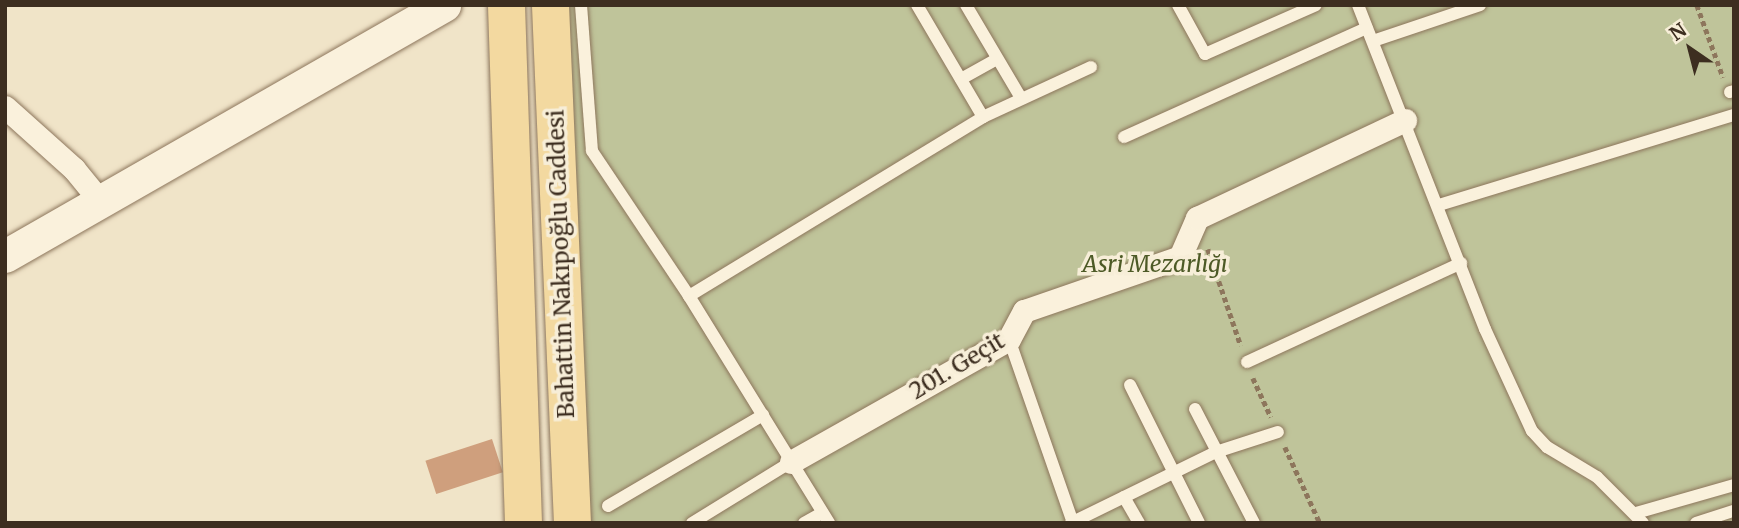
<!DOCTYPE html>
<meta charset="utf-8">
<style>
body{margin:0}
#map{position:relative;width:1739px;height:528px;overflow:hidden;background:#f0e4c8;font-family:Merriweather,serif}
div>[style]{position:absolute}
.cemetery>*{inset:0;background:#bfc49a;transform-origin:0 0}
.building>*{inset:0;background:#cf9f7d;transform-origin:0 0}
.path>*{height:4.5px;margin-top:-2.25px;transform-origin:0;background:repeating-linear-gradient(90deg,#8d765c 0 5px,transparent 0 8.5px)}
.roads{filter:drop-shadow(0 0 2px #8d765c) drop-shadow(0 0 2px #8d765c)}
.lane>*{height:12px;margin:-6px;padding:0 6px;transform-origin:6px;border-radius:6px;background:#faf1dc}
.street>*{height:23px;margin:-11.5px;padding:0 11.5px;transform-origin:11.5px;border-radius:11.5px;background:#faf1dc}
.secondary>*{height:33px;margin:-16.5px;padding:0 16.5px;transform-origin:16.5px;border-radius:16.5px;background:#faf1dc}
.primary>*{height:37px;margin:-18.5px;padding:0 18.5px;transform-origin:18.5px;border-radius:18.5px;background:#f3d9a0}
span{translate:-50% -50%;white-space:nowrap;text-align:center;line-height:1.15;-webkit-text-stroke:7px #f7eed8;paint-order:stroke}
.street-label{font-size:23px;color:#3d2e20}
.park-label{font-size:23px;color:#4d5a26;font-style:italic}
.frame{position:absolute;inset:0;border:7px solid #3d2e20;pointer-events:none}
.north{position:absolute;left:1655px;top:14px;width:70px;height:70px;-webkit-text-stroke:5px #f7eed8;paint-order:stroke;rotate:325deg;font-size:19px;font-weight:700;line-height:28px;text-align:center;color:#3d2e20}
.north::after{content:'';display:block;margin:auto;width:24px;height:32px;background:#3d2e20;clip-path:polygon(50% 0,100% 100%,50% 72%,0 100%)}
</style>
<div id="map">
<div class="cemetery">
<div style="left:556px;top:5px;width:1178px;height:520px"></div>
</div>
<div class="building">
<div style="left:492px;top:439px;width:35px;height:70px;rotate:72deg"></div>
</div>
<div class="path">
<div style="left:1697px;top:5px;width:77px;rotate:70.1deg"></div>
<div style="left:1208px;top:249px;width:102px;rotate:71.2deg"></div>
<div style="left:1253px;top:378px;width:43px;rotate:65.2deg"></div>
<div style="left:1285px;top:447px;width:84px;rotate:65.3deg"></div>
</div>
<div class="roads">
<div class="lane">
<div style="left:581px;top:5px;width:146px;rotate:85.7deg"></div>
<div style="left:592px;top:151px;width:174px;rotate:56.2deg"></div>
<div style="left:689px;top:296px;width:267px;rotate:58.3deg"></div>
<div style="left:917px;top:5px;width:130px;rotate:59.5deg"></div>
<div style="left:966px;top:5px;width:108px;rotate:59.4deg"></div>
<div style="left:1178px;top:5px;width:56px;rotate:61.1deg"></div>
<div style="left:1205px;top:54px;width:121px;rotate:-23.8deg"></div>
<div style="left:1358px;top:5px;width:348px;rotate:68.6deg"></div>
<div style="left:1485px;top:329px;width:112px;rotate:65.3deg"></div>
<div style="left:1532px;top:431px;width:22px;rotate:47deg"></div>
<div style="left:1547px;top:447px;width:58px;rotate:31deg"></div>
<div style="left:1597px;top:477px;width:65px;rotate:45deg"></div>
<div style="left:1373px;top:41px;width:113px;rotate:-18.6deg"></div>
<div style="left:961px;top:79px;width:39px;rotate:-29deg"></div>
<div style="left:1730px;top:92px;width:4px;rotate:-14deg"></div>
<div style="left:1124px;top:137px;width:266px;rotate:-24.2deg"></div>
<div style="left:1439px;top:205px;width:308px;rotate:-17deg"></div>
<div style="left:689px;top:296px;width:344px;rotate:-31.3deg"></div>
<div style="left:983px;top:117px;width:119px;rotate:-24.8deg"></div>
<div style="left:1009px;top:339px;width:195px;rotate:70.8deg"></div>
<div style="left:1247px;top:362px;width:236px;rotate:-24.8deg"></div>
<div style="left:1130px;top:385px;width:154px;rotate:63.4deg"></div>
<div style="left:1195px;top:409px;width:128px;rotate:62.6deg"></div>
<div style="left:1124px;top:497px;width:30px;rotate:60deg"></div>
<div style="left:608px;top:506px;width:180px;rotate:-30.4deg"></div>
<div style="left:1636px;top:513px;width:102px;rotate:-15.9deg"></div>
<div style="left:692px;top:523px;width:116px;rotate:-31.6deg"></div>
<div style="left:804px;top:523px;width:21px;rotate:-29deg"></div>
<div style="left:1071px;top:523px;width:161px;rotate:-26.1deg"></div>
<div style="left:1216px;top:452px;width:65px;rotate:-17.9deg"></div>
<div style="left:1696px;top:523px;width:40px;rotate:-18deg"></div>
</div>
<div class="street">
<div style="left:5px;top:107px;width:93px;rotate:41.9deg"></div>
<div style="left:74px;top:169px;width:43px;rotate:50.7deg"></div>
<div style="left:791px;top:462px;width:250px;rotate:-29.4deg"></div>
<div style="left:1009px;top:339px;width:32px;rotate:-62deg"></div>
<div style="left:1024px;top:311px;width:165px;rotate:-19.1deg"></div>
<div style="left:1180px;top:257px;width:43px;rotate:-66.4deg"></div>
<div style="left:1197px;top:218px;width:230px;rotate:-25.2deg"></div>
</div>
<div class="secondary">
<div style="left:5px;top:256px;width:506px;rotate:-29.76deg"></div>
</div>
<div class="primary">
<div style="left:506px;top:5px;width:518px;rotate:88.12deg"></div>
<div style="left:550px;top:5px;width:518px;rotate:87.57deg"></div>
</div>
</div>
<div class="street-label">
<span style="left:561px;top:264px;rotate:-92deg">Bahattin Nakıpoğlu Caddesi</span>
<span style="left:957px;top:366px;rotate:-31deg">201. Geçit</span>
</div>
<div class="park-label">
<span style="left:1155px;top:264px">Asri Mezarlığı</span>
</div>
<div class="frame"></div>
<div class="north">N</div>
</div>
